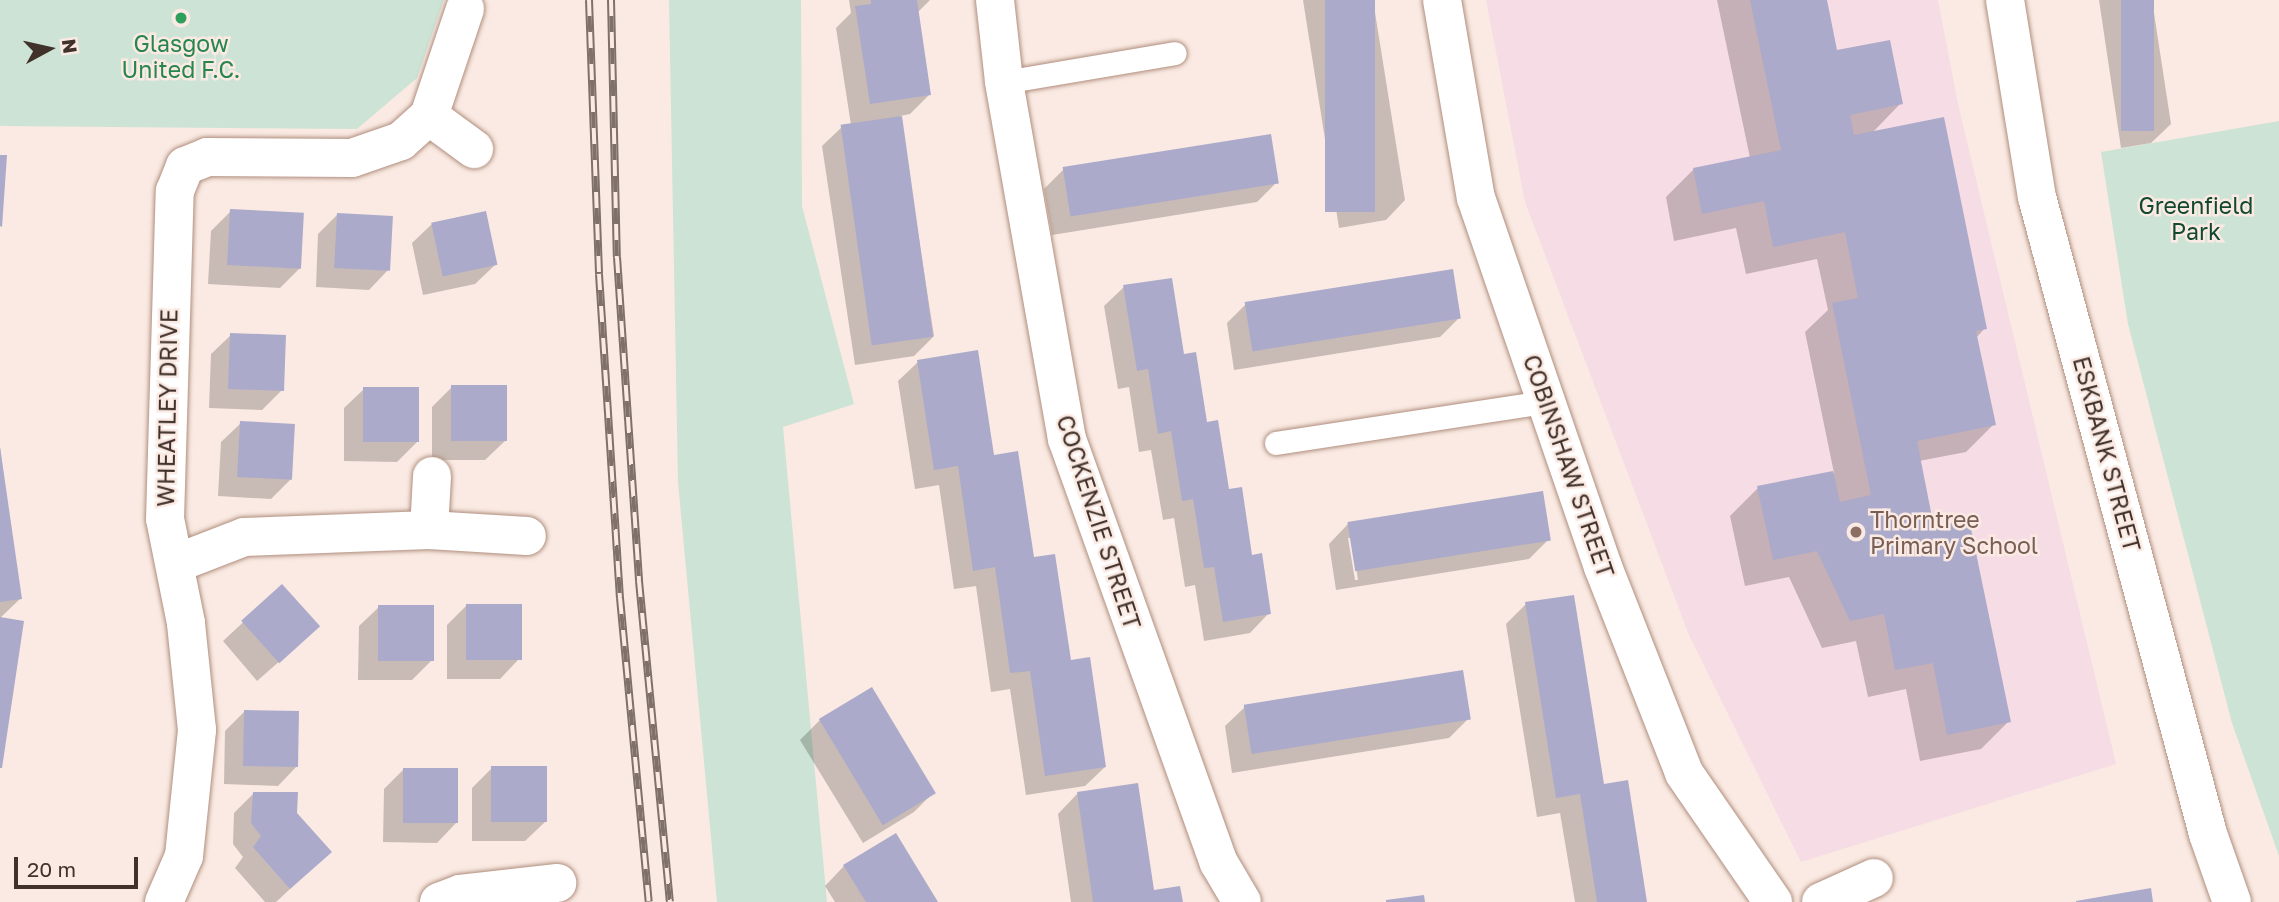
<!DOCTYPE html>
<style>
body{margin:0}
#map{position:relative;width:2279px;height:902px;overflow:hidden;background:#faeae3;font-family:"Golos Text",sans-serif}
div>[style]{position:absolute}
.education>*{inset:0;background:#f6dce4}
.green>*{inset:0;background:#cde3d5}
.shadow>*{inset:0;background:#0003}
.building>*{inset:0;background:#acaaca;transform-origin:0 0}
.roads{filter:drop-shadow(0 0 2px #b08e7e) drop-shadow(0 0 2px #b08e7e)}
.lane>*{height:23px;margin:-11.5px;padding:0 11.5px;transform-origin:11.5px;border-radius:11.5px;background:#fff}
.street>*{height:38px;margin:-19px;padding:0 19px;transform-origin:19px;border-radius:19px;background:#fff}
.rail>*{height:8px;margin-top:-4px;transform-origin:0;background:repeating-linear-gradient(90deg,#faeae3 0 16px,#7f7069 0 32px);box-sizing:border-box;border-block:2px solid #7f7069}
.dots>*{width:19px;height:19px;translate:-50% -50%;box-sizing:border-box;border:4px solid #faeae3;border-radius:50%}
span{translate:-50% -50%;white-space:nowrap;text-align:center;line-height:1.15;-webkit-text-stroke:5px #faeae3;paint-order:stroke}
.leisure-label{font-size:23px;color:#27864d}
.park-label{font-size:23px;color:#10492d}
.street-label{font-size:23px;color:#40312a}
.education-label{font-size:23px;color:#785e54}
.left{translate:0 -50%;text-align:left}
.north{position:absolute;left:14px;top:14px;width:70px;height:70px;-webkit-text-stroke:5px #faeae3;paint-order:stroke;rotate:82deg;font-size:19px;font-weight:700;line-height:28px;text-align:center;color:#40312a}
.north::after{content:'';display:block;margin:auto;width:24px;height:32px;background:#40312a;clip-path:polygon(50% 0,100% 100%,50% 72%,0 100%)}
.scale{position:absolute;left:14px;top:857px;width:124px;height:32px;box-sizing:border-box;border:4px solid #40312a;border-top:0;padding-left:9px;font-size:21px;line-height:24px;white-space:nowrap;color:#40312a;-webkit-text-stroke:5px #faeae3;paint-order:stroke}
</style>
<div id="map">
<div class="education">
<div style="clip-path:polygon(1486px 0,1938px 0,1958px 104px,2116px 764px,1801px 862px,1689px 635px,1525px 202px)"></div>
</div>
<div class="green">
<div style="clip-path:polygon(0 0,444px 0,417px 78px,357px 129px,0 126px)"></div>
<div style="clip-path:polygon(669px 0,801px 0,802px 206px,854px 404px,783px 427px,827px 902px,717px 902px,678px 482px)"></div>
<div style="clip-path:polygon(2279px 121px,2279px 856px,2232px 723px,2128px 324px,2101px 152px)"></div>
</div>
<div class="shadow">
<div style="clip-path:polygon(849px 0,930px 0,917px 13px,929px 95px,910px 114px,900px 116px,934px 336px,914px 356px,855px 365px,822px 146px,842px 127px,851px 125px,836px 28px,851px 13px)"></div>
<div style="clip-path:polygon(1303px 0,1373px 0,1405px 200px,1386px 220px,1339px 228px)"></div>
<div style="clip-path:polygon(1717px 0,1825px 0,1836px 52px,1901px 103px,1872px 133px,1985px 328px,1976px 338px,1994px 424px,1966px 452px,1919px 461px,1933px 529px,2009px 721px,1981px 749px,1920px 761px,1906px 689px,1868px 697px,1856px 641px,1822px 648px,1789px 577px,1745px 586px,1730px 516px,1758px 488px,1834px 473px,1805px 332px,1828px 310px,1817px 259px,1746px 274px,1736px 228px,1674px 241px,1666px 197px,1693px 170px,1750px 158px)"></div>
<div style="clip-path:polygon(2099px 0,2152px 0,2171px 124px,2151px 143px,2121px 148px)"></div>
<div style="clip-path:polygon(1064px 169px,1277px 182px,1257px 202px,1052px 235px,1044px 189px)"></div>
<div style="clip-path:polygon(231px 211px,300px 268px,280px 288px,208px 284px,211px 231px)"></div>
<div style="clip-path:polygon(338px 214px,388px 270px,369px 290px,316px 287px,318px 234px)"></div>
<div style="clip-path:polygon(432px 224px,495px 265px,475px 284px,423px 295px,412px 243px)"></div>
<div style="clip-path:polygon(1124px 287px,1183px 356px,1269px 613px,1250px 633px,1204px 641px,1195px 585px,1185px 587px,1174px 518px,1163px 520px,1151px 450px,1139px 452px,1129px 387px,1118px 389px,1104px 306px)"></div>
<div style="clip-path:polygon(1246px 304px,1459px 318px,1440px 337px,1234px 370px,1227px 323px)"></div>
<div style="clip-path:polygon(231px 335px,281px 391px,262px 410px,209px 408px,211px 354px)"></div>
<div style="clip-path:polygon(918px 362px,992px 457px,1105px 767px,1085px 786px,1026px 795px,1010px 689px,991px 692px,976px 586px,954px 589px,939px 485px,915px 489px,898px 381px)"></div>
<div style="clip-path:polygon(452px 387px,505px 441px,485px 460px,432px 460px,432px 407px)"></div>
<div style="clip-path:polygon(364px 389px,417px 442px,397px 462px,344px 461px,344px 408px)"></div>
<div style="clip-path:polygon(241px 423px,291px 479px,271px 499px,218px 496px,221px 442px)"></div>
<div style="clip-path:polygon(0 447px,20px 599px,0 618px)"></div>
<div style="clip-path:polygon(evenodd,1348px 524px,1549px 539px,1529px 559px,1336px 590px,1329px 544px,1348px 524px,1348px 538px,1352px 538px,1358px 580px,1355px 580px,1348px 538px)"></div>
<div style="clip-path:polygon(282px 586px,298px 645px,257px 681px,223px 641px)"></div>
<div style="clip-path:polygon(1526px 604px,1602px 786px,1645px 902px,1575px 902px,1560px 813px,1537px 817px,1506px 624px)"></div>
<div style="clip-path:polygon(467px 605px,519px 659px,500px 679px,447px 679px,447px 625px)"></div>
<div style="clip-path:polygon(379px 607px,431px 661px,412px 680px,358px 680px,359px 626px)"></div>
<div style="clip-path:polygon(1245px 707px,1469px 718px,1449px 738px,1232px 773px,1225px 726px)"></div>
<div style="clip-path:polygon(244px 712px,297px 766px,278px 786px,224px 784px,225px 731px)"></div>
<div style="clip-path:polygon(820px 720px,934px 792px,914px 812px,863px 843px,800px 740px)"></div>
<div style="clip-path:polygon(492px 768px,545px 822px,525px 841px,472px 841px,472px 788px)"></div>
<div style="clip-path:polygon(403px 770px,456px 823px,437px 843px,383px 842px,384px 789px)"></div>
<div style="clip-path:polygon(254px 793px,295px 813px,330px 852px,276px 902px,265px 902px,235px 868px,243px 857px,233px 844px,234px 813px)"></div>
<div style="clip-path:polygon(1077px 794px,1152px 892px,1181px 902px,1071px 902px,1058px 814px)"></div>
<div style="clip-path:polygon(844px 866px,936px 902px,835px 902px,825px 886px)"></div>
</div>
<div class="building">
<div style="clip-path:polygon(871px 0,917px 0,931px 95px,870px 104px,855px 6px,871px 4px)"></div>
<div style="left:1325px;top:0;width:50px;height:212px"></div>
<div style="clip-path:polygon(1750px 0,1827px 0,1837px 50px,1890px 40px,1903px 104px,1850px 115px,1854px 135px,1944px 117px,1987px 329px,1976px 331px,1996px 425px,1917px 441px,1934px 527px,1969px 519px,2011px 722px,1947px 735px,1933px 663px,1895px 670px,1884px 614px,1850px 621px,1817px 551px,1773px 560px,1757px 486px,1833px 471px,1840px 502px,1871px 495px,1832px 303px,1858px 298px,1845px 232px,1773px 247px,1764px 201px,1702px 214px,1693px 168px,1781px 150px)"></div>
<div style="left:2121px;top:0;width:33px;height:131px"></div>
<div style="left:902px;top:116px;width:223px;height:62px;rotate:82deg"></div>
<div style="left:1271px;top:134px;width:50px;height:211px;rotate:81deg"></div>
<div style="clip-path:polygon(0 155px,7px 155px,2px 227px,0 226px)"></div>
<div style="left:230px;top:209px;width:74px;height:56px;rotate:3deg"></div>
<div style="left:486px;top:211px;width:55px;height:56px;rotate:78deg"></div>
<div style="left:337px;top:213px;width:56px;height:55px;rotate:3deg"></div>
<div style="left:1453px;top:269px;width:50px;height:211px;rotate:81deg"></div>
<div style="clip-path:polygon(1172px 278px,1184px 354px,1196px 352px,1207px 422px,1218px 420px,1229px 489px,1242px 487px,1252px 555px,1262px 553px,1271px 614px,1223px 622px,1214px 567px,1204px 568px,1193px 499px,1182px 501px,1171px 431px,1158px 434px,1148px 369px,1137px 371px,1123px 285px)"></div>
<div style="left:230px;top:333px;width:56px;height:56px;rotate:2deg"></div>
<div style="clip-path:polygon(978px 350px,994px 455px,1018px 451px,1034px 557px,1055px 554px,1071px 660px,1090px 657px,1106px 767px,1045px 776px,1030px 671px,1010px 673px,995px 567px,973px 571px,958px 466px,934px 470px,917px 360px)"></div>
<div style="left:451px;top:385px;width:56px;height:56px"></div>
<div style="left:363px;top:387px;width:56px;height:55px"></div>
<div style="left:240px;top:421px;width:55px;height:56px;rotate:3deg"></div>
<div style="clip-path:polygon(0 447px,22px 599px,0 602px)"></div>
<div style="left:1543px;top:491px;width:50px;height:198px;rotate:81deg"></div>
<div style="left:282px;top:584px;width:57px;height:55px;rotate:48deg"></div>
<div style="clip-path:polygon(1574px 595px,1604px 784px,1628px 780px,1647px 902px,1597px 902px,1580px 794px,1556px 798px,1525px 602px)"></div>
<div style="left:466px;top:604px;width:56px;height:56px"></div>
<div style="left:378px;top:605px;width:56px;height:56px"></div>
<div style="clip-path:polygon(0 617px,24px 621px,2px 768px,0 768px)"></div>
<div style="left:1463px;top:670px;width:50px;height:222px;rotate:81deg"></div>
<div style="left:872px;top:687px;width:124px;height:62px;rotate:59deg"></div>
<div style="left:244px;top:710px;width:55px;height:56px;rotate:1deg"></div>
<div style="left:491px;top:766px;width:56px;height:56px"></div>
<div style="left:403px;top:768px;width:55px;height:55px"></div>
<div style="clip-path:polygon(1138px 783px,1154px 890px,1180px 886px,1183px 902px,1093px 902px,1077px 792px)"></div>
<div style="clip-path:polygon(253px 792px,298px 792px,297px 813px,332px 852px,290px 889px,253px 847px,261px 836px,251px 823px)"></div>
<div style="clip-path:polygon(896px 833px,938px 902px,866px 902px,843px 865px)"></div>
<div style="clip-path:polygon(2151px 888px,2153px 902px,2076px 902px,2076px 901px)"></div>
<div style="clip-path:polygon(1424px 895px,1425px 902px,1386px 902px,1386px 900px)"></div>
</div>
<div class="roads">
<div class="lane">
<div style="left:1004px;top:82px;width:173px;rotate:-9.6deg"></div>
<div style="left:1276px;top:443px;width:272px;rotate:-8.7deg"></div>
</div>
<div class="street">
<div style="left:995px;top:0;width:82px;rotate:83.7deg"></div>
<div style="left:1004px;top:82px;width:363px;rotate:80deg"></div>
<div style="left:1067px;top:439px;width:450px;rotate:70.3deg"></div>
<div style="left:1219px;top:863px;width:45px;rotate:59.5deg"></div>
<div style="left:1442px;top:0;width:201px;rotate:80.3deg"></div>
<div style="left:1476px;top:198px;width:390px;rotate:71deg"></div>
<div style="left:1603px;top:567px;width:221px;rotate:68.5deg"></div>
<div style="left:1684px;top:773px;width:157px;rotate:55.4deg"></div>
<div style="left:2005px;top:0;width:200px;rotate:80.8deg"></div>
<div style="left:2037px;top:197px;width:660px;rotate:74.97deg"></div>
<div style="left:2208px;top:834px;width:72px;rotate:70.6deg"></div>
<div style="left:429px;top:116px;width:56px;rotate:36.3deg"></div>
<div style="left:429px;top:530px;width:54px;rotate:-86.8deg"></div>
<div style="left:177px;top:563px;width:72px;rotate:-21.2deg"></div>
<div style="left:244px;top:537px;width:185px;rotate:-2.2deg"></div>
<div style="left:429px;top:530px;width:98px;rotate:3.5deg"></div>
<div style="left:164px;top:902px;width:50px;rotate:-66.5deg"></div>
<div style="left:184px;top:856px;width:127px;rotate:-84.1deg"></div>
<div style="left:197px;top:730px;width:108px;rotate:-95.9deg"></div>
<div style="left:186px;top:623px;width:106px;rotate:-101.4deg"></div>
<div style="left:165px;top:519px;width:328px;rotate:-88.3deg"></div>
<div style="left:175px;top:191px;width:27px;rotate:-68deg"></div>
<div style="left:185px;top:166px;width:24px;rotate:-22deg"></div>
<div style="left:207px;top:157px;width:145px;rotate:0.4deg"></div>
<div style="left:352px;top:158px;width:52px;rotate:-19.1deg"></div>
<div style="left:401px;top:141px;width:38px;rotate:-42deg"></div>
<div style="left:429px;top:116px;width:113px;rotate:-71.4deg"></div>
<div style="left:439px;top:902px;width:22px;rotate:-21deg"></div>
<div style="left:460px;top:894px;width:98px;rotate:-6.5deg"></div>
<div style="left:1821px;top:902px;width:58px;rotate:-24.4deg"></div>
</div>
</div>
<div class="rail">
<div style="left:589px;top:0;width:274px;rotate:87.9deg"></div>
<div style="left:599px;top:274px;width:325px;rotate:86.3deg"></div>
<div style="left:620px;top:598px;width:305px;rotate:84.6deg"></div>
<div style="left:611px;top:0;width:257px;rotate:88.7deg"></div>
<div style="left:617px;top:257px;width:325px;rotate:86.1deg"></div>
<div style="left:639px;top:581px;width:322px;rotate:84.5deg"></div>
</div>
<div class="dots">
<div style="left:181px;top:18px;background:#2e9e5b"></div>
<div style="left:1856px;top:532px;background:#8d6e63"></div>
</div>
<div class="leisure-label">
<span style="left:181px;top:56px">Glasgow<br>United F.C.</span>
</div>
<div class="park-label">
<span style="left:2196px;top:218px">Greenfield<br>Park</span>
</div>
<div class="street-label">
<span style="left:167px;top:408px;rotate:-89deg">WHEATLEY DRIVE</span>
<span style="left:2107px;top:454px;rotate:75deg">ESKBANK STREET</span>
<span style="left:1569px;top:466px;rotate:71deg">COBINSHAW STREET</span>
<span style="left:1099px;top:522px;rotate:72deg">COCKENZIE STREET</span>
</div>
<div class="education-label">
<span class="left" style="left:1870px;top:532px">Thorntree<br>Primary School</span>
</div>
<div class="north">N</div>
<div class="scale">20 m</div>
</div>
